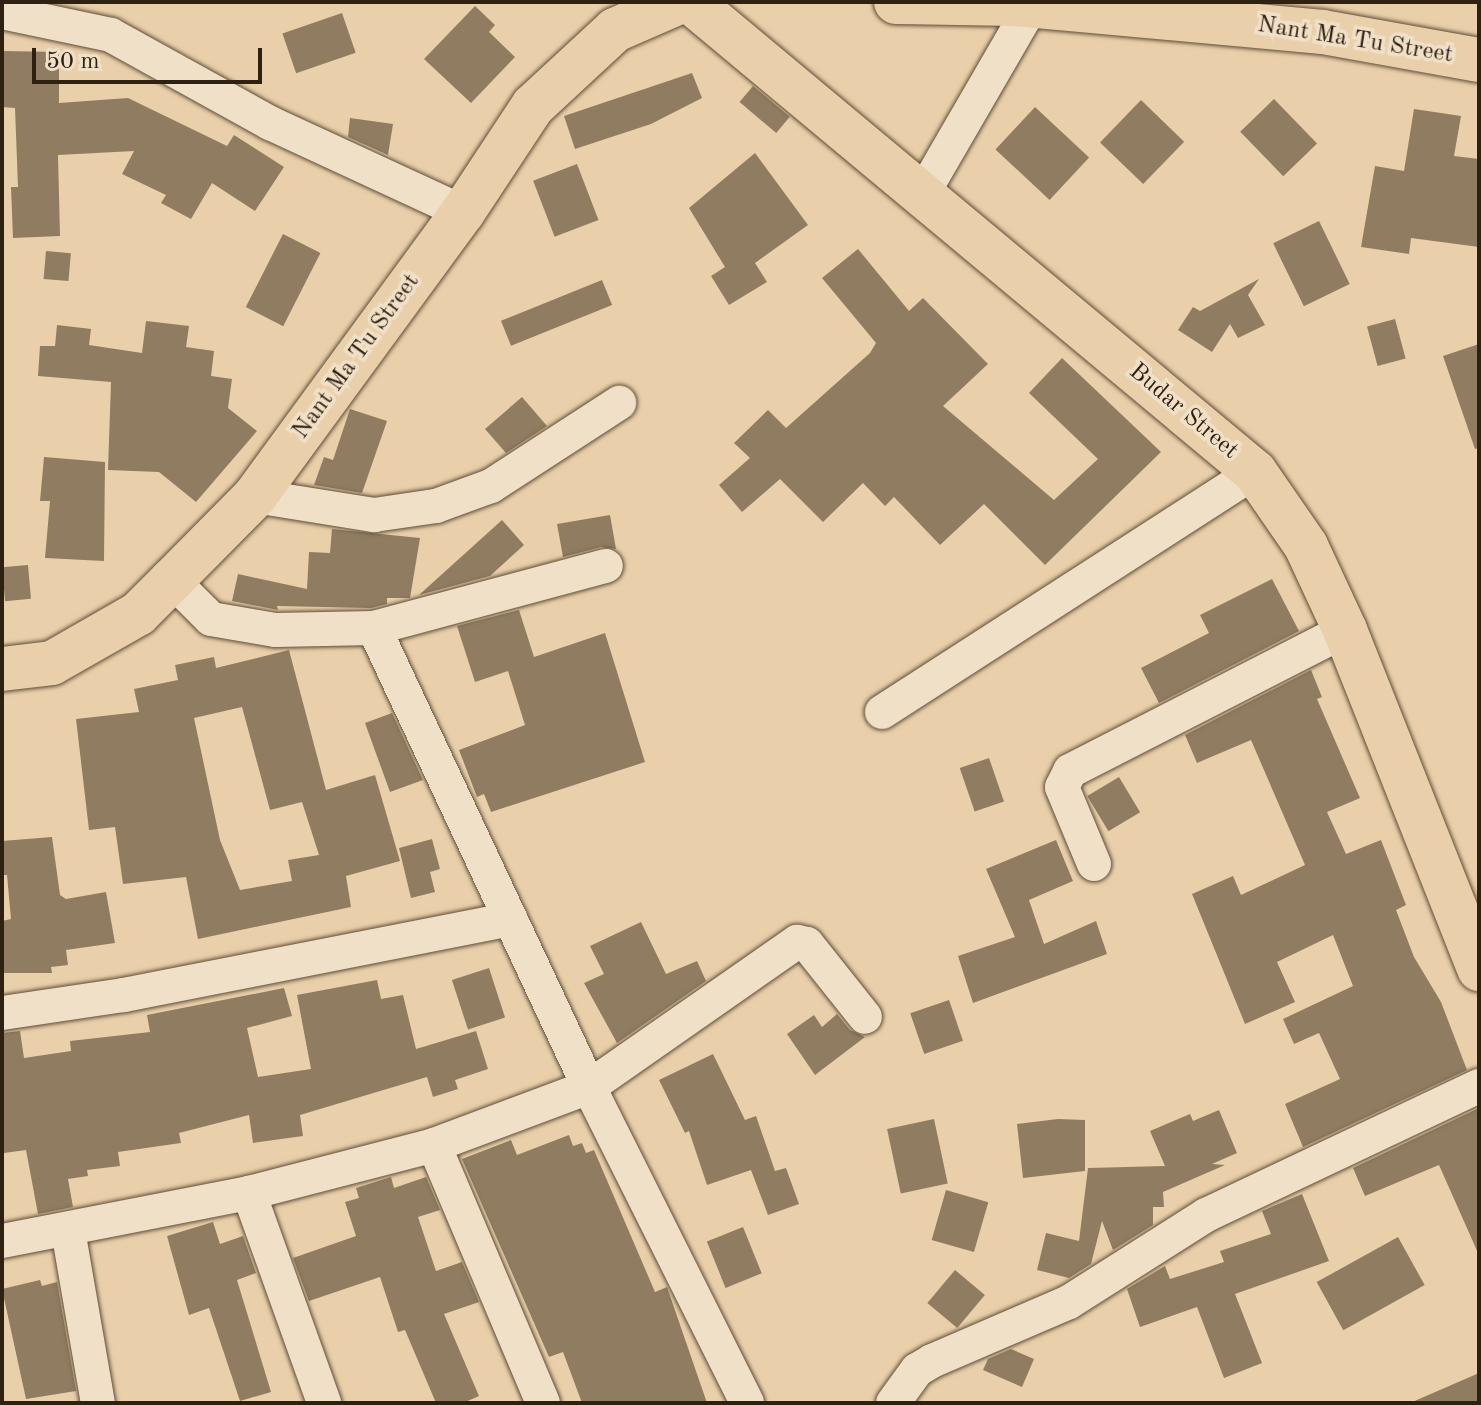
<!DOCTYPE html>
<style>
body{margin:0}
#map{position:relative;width:1481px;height:1405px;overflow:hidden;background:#ead0aa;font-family:"Old Standard TT",serif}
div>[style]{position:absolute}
.building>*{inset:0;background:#907c61;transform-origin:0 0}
.roads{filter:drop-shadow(0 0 2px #5e4d38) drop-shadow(0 0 2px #5e4d38)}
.minor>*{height:34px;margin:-17px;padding:0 17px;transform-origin:17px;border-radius:17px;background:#f1e0c8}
.major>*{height:44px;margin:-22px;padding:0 22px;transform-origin:22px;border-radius:22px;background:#ead0aa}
span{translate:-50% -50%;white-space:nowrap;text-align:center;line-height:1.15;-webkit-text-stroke:7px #f1e0c8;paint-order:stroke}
.street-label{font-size:24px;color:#2f2112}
.frame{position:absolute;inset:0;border:4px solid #2f2112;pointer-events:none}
.scale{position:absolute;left:32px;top:48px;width:230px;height:36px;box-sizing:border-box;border:4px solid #2f2112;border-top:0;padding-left:10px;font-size:24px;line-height:28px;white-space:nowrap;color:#2f2112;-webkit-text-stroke:6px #f1e0c8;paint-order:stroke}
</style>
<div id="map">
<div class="building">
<div style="clip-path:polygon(475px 6px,495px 25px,489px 32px,515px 57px,471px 103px,424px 59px)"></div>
<div style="left:342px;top:13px;width:42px;height:63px;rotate:71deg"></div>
<div style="clip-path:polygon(2px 51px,59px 52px,59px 103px,128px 98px,227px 146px,234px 135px,284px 167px,255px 211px,212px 183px,191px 219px,161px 203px,166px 195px,122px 174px,134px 151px,58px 155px,60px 236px,13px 238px,11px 187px,18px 187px,15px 108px,2px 107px)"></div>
<div style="clip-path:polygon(692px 73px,702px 98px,651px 124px,575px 149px,564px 116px)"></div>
<div style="left:753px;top:86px;width:48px;height:21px;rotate:40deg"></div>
<div style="left:1274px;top:99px;width:62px;height:47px;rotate:46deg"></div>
<div style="left:1141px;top:100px;width:60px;height:59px;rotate:44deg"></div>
<div style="left:1035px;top:107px;width:74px;height:58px;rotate:43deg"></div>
<div style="clip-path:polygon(1414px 109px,1461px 116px,1454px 156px,1479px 159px,1479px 247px,1411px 238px,1409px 254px,1361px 247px,1375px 166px,1404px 171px)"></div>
<div style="clip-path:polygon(350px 118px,393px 124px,388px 155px,348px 137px)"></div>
<div style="clip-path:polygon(755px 153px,808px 225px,755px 263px,767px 282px,729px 305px,711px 276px,725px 267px,689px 208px)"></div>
<div style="left:577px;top:164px;width:60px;height:47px;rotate:69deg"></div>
<div style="left:1319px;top:221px;width:70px;height:51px;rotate:64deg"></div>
<div style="left:283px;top:234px;width:42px;height:82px;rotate:27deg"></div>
<div style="clip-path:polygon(858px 249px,909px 311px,923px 298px,988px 364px,943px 406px,1054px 500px,1098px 459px,1029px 393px,1062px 358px,1161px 452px,1045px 565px,984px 504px,940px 545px,894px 497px,885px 506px,863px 483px,823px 522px,780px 479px,742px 512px,719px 485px,750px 458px,734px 443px,768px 410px,786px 428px,870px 353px,876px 343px,822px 278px)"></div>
<div style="left:46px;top:251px;width:25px;height:28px;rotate:5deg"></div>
<div style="clip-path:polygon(1259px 279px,1248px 295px,1265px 325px,1238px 338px,1230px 324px,1212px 352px,1178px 330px,1193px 307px,1200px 311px)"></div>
<div style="left:602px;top:280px;width:27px;height:109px;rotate:68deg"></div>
<div style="left:1395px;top:319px;width:41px;height:29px;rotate:75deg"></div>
<div style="clip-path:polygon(146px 321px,189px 326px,186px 347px,214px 351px,211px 376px,232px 379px,228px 408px,257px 431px,196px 502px,159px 472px,108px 470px,111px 382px,38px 376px,40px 346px,55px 346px,57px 325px,91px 329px,89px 345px,142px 353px)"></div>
<div style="clip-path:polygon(1479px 344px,1479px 448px,1475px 449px,1443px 356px)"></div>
<div style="clip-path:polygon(522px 397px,547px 426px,506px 453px,485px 429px)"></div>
<div style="clip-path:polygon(350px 409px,387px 421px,362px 493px,314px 485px,324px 457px,333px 460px)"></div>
<div style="clip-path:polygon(44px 457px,105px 462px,104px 561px,45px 558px,50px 501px,40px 501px)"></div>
<div style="clip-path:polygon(610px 515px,616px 549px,601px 547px,563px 557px,557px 524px)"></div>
<div style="clip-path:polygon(502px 520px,524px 545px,490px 576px,419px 595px)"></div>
<div style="clip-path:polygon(332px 529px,420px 538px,410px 598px,387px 598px,387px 604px,371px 608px,277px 606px,278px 610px,232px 601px,238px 574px,307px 589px,309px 552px,330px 553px)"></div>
<div style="left:28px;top:565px;width:34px;height:26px;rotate:85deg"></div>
<div style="clip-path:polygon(1272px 579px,1299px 631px,1159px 703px,1141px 668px,1209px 633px,1200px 615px)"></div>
<div style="clip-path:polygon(519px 610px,534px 657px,605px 633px,645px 762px,491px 812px,484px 794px,477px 797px,459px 750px,525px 725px,508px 671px,475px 682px,457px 626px)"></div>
<div style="clip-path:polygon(evenodd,289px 650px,326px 790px,375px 775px,400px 861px,346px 876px,351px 907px,198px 939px,186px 877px,123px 884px,115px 827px,89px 830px,76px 719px,139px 712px,134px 689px,178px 680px,175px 665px,214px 657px,216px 668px,289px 650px,242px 707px,270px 810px,302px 802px,319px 855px,288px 860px,292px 881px,240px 890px,220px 840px,194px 718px,242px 707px)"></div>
<div style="clip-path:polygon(1311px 670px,1322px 697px,1317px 699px,1360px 798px,1327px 812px,1346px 854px,1381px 840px,1406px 905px,1396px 910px,1414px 957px,1441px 1002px,1467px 1070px,1303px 1147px,1285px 1104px,1340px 1079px,1319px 1033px,1294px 1044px,1283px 1019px,1353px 986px,1333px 935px,1277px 962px,1295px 1002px,1245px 1024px,1192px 894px,1233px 876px,1241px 895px,1305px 865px,1251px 740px,1197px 763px,1185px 735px)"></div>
<div style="clip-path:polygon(392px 713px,423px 780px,390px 792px,365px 723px)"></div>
<div style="left:989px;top:758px;width:46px;height:31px;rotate:71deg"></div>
<div style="left:1119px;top:777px;width:41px;height:37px;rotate:59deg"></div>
<div style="clip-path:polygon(52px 837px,60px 895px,66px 899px,106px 892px,115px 943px,66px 950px,68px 965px,51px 967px,52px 973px,2px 973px,2px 921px,11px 919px,7px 875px,2px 875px,2px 841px)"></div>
<div style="clip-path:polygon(432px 839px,440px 869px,430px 872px,435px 892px,411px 898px,399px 848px)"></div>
<div style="clip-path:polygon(1056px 840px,1073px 881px,1029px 900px,1044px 944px,1096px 921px,1107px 954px,973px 1003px,958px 956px,1015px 937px,986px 869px)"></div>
<div style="clip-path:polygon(641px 922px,666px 974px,697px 961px,706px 981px,617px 1043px,584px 983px,604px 974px,590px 946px)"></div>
<div style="left:489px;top:968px;width:52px;height:39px;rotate:72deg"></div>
<div style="clip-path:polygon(377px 980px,381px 999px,403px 995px,416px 1049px,476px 1031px,488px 1069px,455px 1080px,458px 1089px,433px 1097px,427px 1077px,300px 1115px,303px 1136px,253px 1143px,249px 1115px,179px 1133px,181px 1143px,118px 1152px,120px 1166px,87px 1170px,88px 1176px,68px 1179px,73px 1207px,38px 1214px,26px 1150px,4px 1153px,2px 1033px,20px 1031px,24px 1058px,71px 1051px,70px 1041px,150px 1032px,147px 1015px,284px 988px,292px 1016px,247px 1028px,258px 1077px,311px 1069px,297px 995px)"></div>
<div style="left:949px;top:1000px;width:43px;height:41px;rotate:71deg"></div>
<div style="clip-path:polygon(837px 1014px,850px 1030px,865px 1037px,815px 1075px,787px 1034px,814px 1015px,822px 1027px)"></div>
<div style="clip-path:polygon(713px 1054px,745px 1120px,756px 1116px,775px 1171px,786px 1168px,799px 1204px,768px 1215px,751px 1170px,707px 1185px,689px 1131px,685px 1133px,659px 1080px)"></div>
<div style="clip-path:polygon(1479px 1108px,1479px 1252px,1478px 1253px,1439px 1165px,1365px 1196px,1353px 1168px)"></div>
<div style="clip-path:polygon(1219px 1110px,1237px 1153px,1212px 1164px,1225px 1165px,1163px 1192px,1164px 1207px,1153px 1207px,1153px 1225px,1113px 1250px,1102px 1221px,1091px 1264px,1069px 1278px,1037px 1270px,1046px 1233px,1079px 1241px,1088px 1168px,1165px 1166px,1150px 1131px,1190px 1114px,1193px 1121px)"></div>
<div style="left:934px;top:1119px;width:66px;height:48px;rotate:78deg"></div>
<div style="clip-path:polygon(1058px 1119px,1085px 1120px,1085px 1171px,1023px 1178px,1017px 1124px)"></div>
<div style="clip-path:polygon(569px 1135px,573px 1146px,582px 1143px,586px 1153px,594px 1150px,655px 1292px,667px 1287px,707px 1403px,582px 1403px,563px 1352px,549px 1357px,462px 1159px,511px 1140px,517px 1155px)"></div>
<div style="clip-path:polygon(391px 1177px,394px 1188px,426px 1177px,440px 1210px,418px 1217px,436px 1271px,462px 1262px,479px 1302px,444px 1314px,479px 1396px,463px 1403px,436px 1403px,405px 1330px,398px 1332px,380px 1277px,309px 1301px,293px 1258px,356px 1236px,345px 1202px,359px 1198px,356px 1188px)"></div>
<div style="left:946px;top:1190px;width:44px;height:52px;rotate:16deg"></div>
<div style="clip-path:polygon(1302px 1194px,1329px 1261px,1235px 1294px,1262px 1363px,1224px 1378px,1197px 1307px,1140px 1327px,1127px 1289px,1165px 1266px,1170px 1279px,1224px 1262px,1220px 1251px,1271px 1234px,1262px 1211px)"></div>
<div style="clip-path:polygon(213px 1222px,220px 1244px,243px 1236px,256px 1273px,237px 1280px,271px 1392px,240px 1401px,209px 1308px,189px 1315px,167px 1236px)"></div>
<div style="left:743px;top:1227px;width:50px;height:39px;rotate:68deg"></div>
<div style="left:1398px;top:1237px;width:55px;height:93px;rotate:61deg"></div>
<div style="left:955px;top:1270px;width:39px;height:43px;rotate:40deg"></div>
<div style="clip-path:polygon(40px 1280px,42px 1286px,57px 1282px,76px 1391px,26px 1399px,2px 1289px)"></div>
<div style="clip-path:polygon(1011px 1349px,1034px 1359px,1022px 1387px,983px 1370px,988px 1359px)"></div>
<div style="clip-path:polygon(1479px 1373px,1479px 1403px,1410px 1403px)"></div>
</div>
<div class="roads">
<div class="minor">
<div style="left:2px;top:12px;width:111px;rotate:11.9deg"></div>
<div style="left:111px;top:35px;width:182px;rotate:29deg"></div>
<div style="left:270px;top:123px;width:213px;rotate:24.8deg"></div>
<div style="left:923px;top:193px;width:217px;rotate:-59.9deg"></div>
<div style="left:255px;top:496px;width:121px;rotate:9.1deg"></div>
<div style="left:374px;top:515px;width:63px;rotate:-8.3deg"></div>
<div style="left:436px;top:506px;width:59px;rotate:-20deg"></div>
<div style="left:491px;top:486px;width:153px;rotate:-33deg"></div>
<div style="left:172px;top:580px;width:55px;rotate:45deg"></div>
<div style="left:211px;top:619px;width:65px;rotate:9.8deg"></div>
<div style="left:275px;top:630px;width:99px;rotate:-1.2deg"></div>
<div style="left:374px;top:628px;width:240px;rotate:-15deg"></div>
<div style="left:374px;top:628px;width:507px;rotate:64.9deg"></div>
<div style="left:589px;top:1087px;width:353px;rotate:63.4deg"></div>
<div style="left:882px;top:712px;width:444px;rotate:-32.8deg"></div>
<div style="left:1094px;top:864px;width:83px;rotate:-112.6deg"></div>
<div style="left:1062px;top:787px;width:18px;rotate:-63deg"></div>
<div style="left:1070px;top:771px;width:309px;rotate:-27.1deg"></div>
<div style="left:2px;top:1013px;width:123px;rotate:-8.4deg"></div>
<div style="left:124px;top:995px;width:394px;rotate:-11.1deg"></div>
<div style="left:434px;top:1145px;width:280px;rotate:67.1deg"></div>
<div style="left:249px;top:1193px;width:223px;rotate:70.3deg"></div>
<div style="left:68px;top:1230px;width:176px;rotate:80.2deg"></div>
<div style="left:2px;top:1241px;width:252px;rotate:-11deg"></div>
<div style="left:249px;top:1193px;width:191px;rotate:-14.5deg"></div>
<div style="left:434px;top:1145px;width:165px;rotate:-20.5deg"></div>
<div style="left:589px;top:1087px;width:254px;rotate:-34.9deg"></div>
<div style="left:797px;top:942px;width:10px;rotate:11deg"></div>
<div style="left:807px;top:944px;width:93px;rotate:51.5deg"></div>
<div style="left:893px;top:1403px;width:41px;rotate:-54deg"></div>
<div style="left:917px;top:1370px;width:17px;rotate:-31deg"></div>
<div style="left:932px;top:1361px;width:149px;rotate:-23.3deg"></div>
<div style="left:1069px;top:1302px;width:162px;rotate:-32.4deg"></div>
<div style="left:1206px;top:1215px;width:302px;rotate:-25.3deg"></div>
</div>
<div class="major">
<div style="left:691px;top:2px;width:734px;rotate:39.81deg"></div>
<div style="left:1255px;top:472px;width:90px;rotate:55.4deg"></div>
<div style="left:1306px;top:546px;width:93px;rotate:65.1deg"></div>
<div style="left:1345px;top:630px;width:365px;rotate:68.4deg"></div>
<div style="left:896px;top:2px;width:119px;rotate:1deg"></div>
<div style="left:1015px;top:4px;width:309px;rotate:5.2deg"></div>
<div style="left:1323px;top:32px;width:158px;rotate:10.2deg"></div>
<div style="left:2px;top:669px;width:50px;rotate:-6.8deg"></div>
<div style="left:52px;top:663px;width:99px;rotate:-29.7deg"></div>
<div style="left:138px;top:614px;width:48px;rotate:-45deg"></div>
<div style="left:172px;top:580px;width:118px;rotate:-45.3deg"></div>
<div style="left:255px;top:496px;width:352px;rotate:-53.8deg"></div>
<div style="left:463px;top:212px;width:127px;rotate:-56.6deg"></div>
<div style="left:533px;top:106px;width:112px;rotate:-42.8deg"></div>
<div style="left:615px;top:30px;width:70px;rotate:-23.6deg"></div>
</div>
</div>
<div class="street-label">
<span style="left:1355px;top:41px;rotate:9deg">Nant Ma Tu Street</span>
<span style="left:357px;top:357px;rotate:-54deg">Nant Ma Tu Street</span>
<span style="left:1183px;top:412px;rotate:40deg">Budar Street</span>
</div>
<div class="frame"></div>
<div class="scale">50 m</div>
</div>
